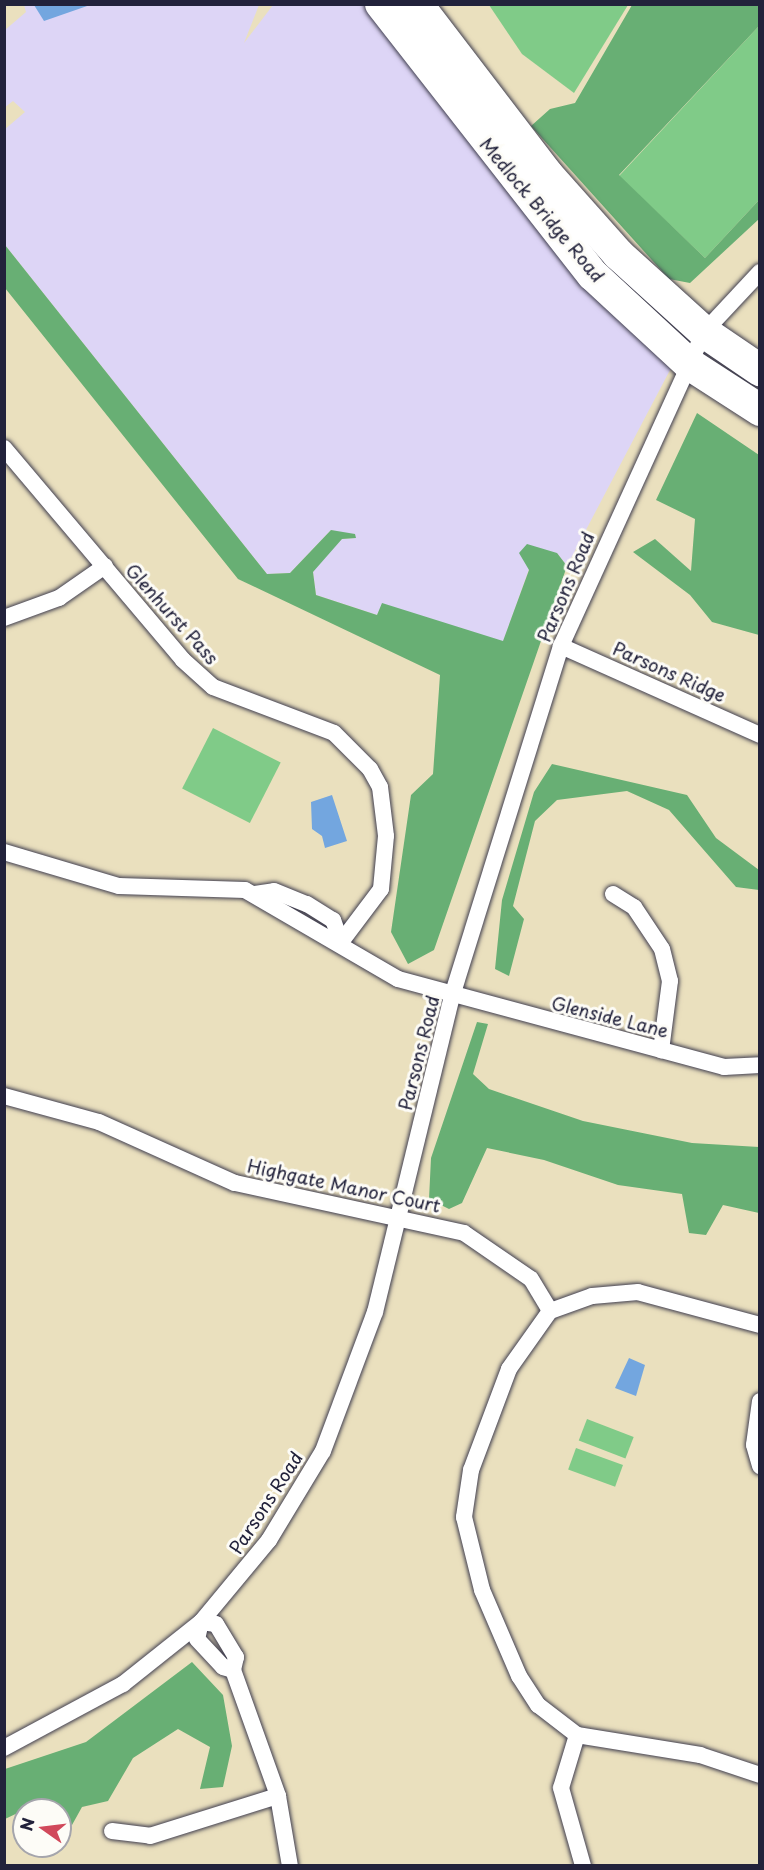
<!DOCTYPE html>
<html>
<head>
<meta charset="utf-8">
<style>
  body { margin:0 }
  #map { position:relative; width:764px; height:1870px; overflow:hidden; background:#eae0be; font-family:"Playpen Sans",sans-serif }
  div>[style] { position:absolute }
  [style*='--x'] { left:calc(var(--x)*1px); top:calc(var(--y)*1px); width:calc(var(--w)*1px); rotate:calc(var(--a)*1deg) }
  .built>* { inset:0; background:#ddd5f6 }
  .green>* { inset:0; background:#80cb88; transform-origin:0 0 }
  .forest>* { inset:0; background:#68af74 }
  .water>* { inset:0; background:#73a6df }
  .roads { filter:drop-shadow(0 0 2px #403e4f) drop-shadow(0 0 2px #403e4f) }
  .street>* { height:16px; margin:-8px; padding:0 8px; transform-origin:8px; border-radius:8px; background:#fff }
  .highway>* { height:32px; margin:-16px; padding:0 16px; transform-origin:16px; border-radius:16px; background:#fff }
  span { translate:-50% -50%; white-space:nowrap; text-align:center; line-height:1.15; -webkit-text-stroke:6px #fdfcf7; paint-order:stroke }
  .street-label { font-size:18px; color:#22223b }
  .frame { position:absolute; inset:0; border:6px solid #22223b; pointer-events:none }
  .north { position:absolute; left:12px; top:1798px; width:60px; height:60px; box-sizing:border-box; background:#fdfcf7; border:2px solid #a5a5ac; border-radius:50%; rotate:284deg; font-size:16px; font-weight:700; line-height:24px; text-align:center; color:#22223b }
  .north::after { content:''; display:block; margin:auto; width:21px; height:27px; background:#d1495b; clip-path:polygon(50% 0,100% 100%,50% 72%,0 100%) }
</style>
</head>
<body>
<div id="map">
  <div class="built">
    <i style="clip-path:polygon(24px 5px,259px 5px,244px 43px,273px 5px,413px 5px,690px 332px,567px 566px,557px 553px,529px 569px,503px 642px,382px 604px,377px 615px,316px 595px,313px 572px,323px 556px,342px 539px,355px 538px,331px 530px,290px 573px,267px 574px,5px 245px,4px 130px,25px 112px,13px 101px,4px 108px,5px 30px,26px 12px)"></i>
  </div>
  <div class="green">
    <i style="clip-path:polygon(489px 5px,489px 4px,628px 5px,574px 93px,522px 54px)"></i>
    <i style="clip-path:polygon(759px 26px,759px 200px,705px 258px,619px 176px)"></i>
    <i style="left:213px;top:728px;width:76px;height:68px;rotate:27deg"></i>
    <i style="left:587px;top:1419px;width:50px;height:23px;rotate:21deg"></i>
    <i style="left:576px;top:1448px;width:50px;height:23px;rotate:20deg"></i>
  </div>
  <div class="forest">
    <i style="clip-path:polygon(632px 5px,759px 5px,759px 26px,619px 175px,705px 258px,759px 200px,759px 219px,690px 283px,669px 279px,531px 126px,550px 109px,575px 103px)"></i>
    <i style="clip-path:polygon(5px 245px,267px 574px,290px 573px,331px 530px,355px 534px,356px 538px,342px 539px,313px 572px,316px 595px,377px 615px,382px 603px,503px 641px,529px 570px,519px 553px,527px 544px,557px 553px,567px 566px,434px 950px,408px 964px,391px 932px,411px 795px,433px 774px,440px 675px,238px 579px,5px 288px)"></i>
    <i style="clip-path:polygon(697px 413px,759px 455px,759px 635px,712px 622px,690px 595px,633px 552px,655px 539px,691px 571px,695px 519px,656px 500px)"></i>
    <i style="clip-path:polygon(552px 764px,687px 795px,716px 838px,759px 870px,759px 890px,736px 887px,669px 810px,627px 791px,557px 800px,535px 821px,513px 906px,524px 919px,509px 976px,495px 969px,502px 900px,534px 792px)"></i>
    <i style="clip-path:polygon(477px 1022px,488px 1024px,473px 1074px,489px 1089px,583px 1121px,692px 1143px,759px 1147px,759px 1213px,723px 1205px,706px 1235px,689px 1233px,682px 1194px,618px 1185px,544px 1160px,487px 1148px,462px 1203px,449px 1209px,429px 1199px,431px 1158px)"></i>
    <i style="clip-path:polygon(192px 1662px,223px 1695px,232px 1746px,223px 1787px,200px 1789px,210px 1747px,178px 1729px,133px 1758px,108px 1801px,82px 1807px,72px 1825px,60px 1824px,60px 1810px,24px 1810px,5px 1819px,5px 1769px,86px 1742px)"></i>
  </div>
  <div class="water">
    <i style="clip-path:polygon(34px 5px,90px 5px,44px 21px)"></i>
    <i style="clip-path:polygon(332px 795px,347px 841px,325px 848px,322px 836px,312px 829px,311px 802px)"></i>
    <i style="clip-path:polygon(629px 1358px,645px 1365px,636px 1396px,615px 1388px)"></i>
  </div>
  <div class="roads">
    <div class="street">
      <i style="--x:4;--y:448;--w:277;--a:49.8"></i>
      <i style="--x:183;--y:660;--w:40;--a:42"></i>
      <i style="--x:213;--y:687;--w:129;--a:20.8"></i>
      <i style="--x:334;--y:733;--w:51;--a:45"></i>
      <i style="--x:370;--y:769;--w:21;--a:61"></i>
      <i style="--x:380;--y:787;--w:49;--a:83"></i>
      <i style="--x:386;--y:836;--w:53;--a:95.4"></i>
      <i style="--x:381;--y:889;--w:66;--a:127"></i>
      <i style="--x:4;--y:618;--w:59;--a:-20"></i>
      <i style="--x:59;--y:598;--w:56;--a:-34.8"></i>
      <i style="--x:561;--y:646;--w:218;--a:24.1"></i>
      <i style="--x:4;--y:852;--w:120;--a:16.5"></i>
      <i style="--x:119;--y:886;--w:126;--a:1.8"></i>
      <i style="--x:245;--y:890;--w:177;--a:30.2"></i>
      <i style="--x:398;--y:979;--w:338;--a:15.1"></i>
      <i style="--x:724;--y:1067;--w:36;--a:-3"></i>
      <i style="--x:255;--y:894;--w:19;--a:-9"></i>
      <i style="--x:274;--y:891;--w:35;--a:22"></i>
      <i style="--x:307;--y:904;--w:31;--a:32"></i>
      <i style="--x:333;--y:920;--w:23;--a:70"></i>
      <i style="--x:613;--y:894;--w:25;--a:32"></i>
      <i style="--x:634;--y:907;--w:50;--a:56.3"></i>
      <i style="--x:662;--y:949;--w:33;--a:76"></i>
      <i style="--x:670;--y:981;--w:70;--a:97.4"></i>
      <i style="--x:4;--y:1096;--w:98;--a:15.3"></i>
      <i style="--x:99;--y:1122;--w:149;--a:24.2"></i>
      <i style="--x:235;--y:1183;--w:234;--a:12.3"></i>
      <i style="--x:464;--y:1233;--w:81;--a:34.5"></i>
      <i style="--x:531;--y:1279;--w:37;--a:59"></i>
      <i style="--x:760;--y:1325;--w:126;--a:-164.9"></i>
      <i style="--x:638;--y:1292;--w:46;--a:175"></i>
      <i style="--x:592;--y:1296;--w:45;--a:160.3"></i>
      <i style="--x:550;--y:1311;--w:71;--a:125.3"></i>
      <i style="--x:509;--y:1369;--w:108;--a:110.6"></i>
      <i style="--x:471;--y:1470;--w:48;--a:98.5"></i>
      <i style="--x:464;--y:1517;--w:75;--a:76.1"></i>
      <i style="--x:482;--y:1590;--w:94;--a:66.7"></i>
      <i style="--x:519;--y:1676;--w:35;--a:57"></i>
      <i style="--x:538;--y:1705;--w:49;--a:37.6"></i>
      <i style="--x:577;--y:1735;--w:125;--a:9.2"></i>
      <i style="--x:700;--y:1755;--w:63;--a:18.4"></i>
      <i style="--x:760;--y:1401;--w:44;--a:97.8"></i>
      <i style="--x:754;--y:1445;--w:22;--a:74"></i>
      <i style="--x:201;--y:1622;--w:15;--a:8"></i>
      <i style="--x:216;--y:1624;--w:39;--a:59"></i>
      <i style="--x:236;--y:1657;--w:13;--a:103"></i>
      <i style="--x:233;--y:1670;--w:134;--a:70.3"></i>
      <i style="--x:278;--y:1796;--w:71;--a:80.3"></i>
      <i style="--x:201;--y:1622;--w:17;--a:103"></i>
      <i style="--x:197;--y:1639;--w:38;--a:47"></i>
      <i style="--x:223;--y:1667;--w:10;--a:17"></i>
      <i style="--x:577;--y:1735;--w:55;--a:106.8"></i>
      <i style="--x:561;--y:1788;--w:81;--a:74.2"></i>
      <i style="--x:4;--y:1748;--w:135;--a:-28.3"></i>
      <i style="--x:123;--y:1684;--w:100;--a:-38.5"></i>
      <i style="--x:201;--y:1622;--w:107;--a:-50.3"></i>
      <i style="--x:269;--y:1540;--w:104;--a:-58.8"></i>
      <i style="--x:323;--y:1451;--w:148;--a:-69.5"></i>
      <i style="--x:375;--y:1312;--w:325;--a:-76.3"></i>
      <i style="--x:452;--y:996;--w:367;--a:-72.7"></i>
      <i style="--x:561;--y:646;--w:345;--a:-65.5"></i>
      <i style="--x:704;--y:332;--w:82;--a:-47"></i>
      <i style="--x:112;--y:1831;--w:38;--a:7"></i>
      <i style="--x:150;--y:1836;--w:134;--a:-17.4"></i>
    </div>
    <div class="highway">
      <i style="--x:381;--y:4;--w:344;--a:52"></i>
      <i style="--x:593;--y:275;--w:131;--a:42.8"></i>
      <i style="--x:689;--y:364;--w:85;--a:32.9"></i>
      <i style="--x:417;--y:4;--w:214;--a:52.6"></i>
      <i style="--x:547;--y:174;--w:107;--a:48.4"></i>
      <i style="--x:618;--y:254;--w:116;--a:42.2"></i>
      <i style="--x:704;--y:332;--w:68;--a:34.2"></i>
    </div>
  </div>
  <div class="street-label">
    <span style="left:542px;top:210px;rotate:50deg">Medlock Bridge Road</span>
    <span style="left:566px;top:587px;rotate:-67deg">Parsons Road</span>
    <span style="left:172px;top:614px;rotate:48deg">Glenhurst Pass</span>
    <span style="left:669px;top:672px;rotate:24deg">Parsons Ridge</span>
    <span style="left:610px;top:1017px;rotate:14deg">Glenside Lane</span>
    <span style="left:419px;top:1053px;rotate:-76deg">Parsons Road</span>
    <span style="left:344px;top:1186px;rotate:12deg">Highgate Manor Court</span>
    <span style="left:266px;top:1503px;rotate:-57deg">Parsons Road</span>
  </div>
  <div class="frame"></div>
  <div class="north">N</div>
</div>
</body>
</html>
